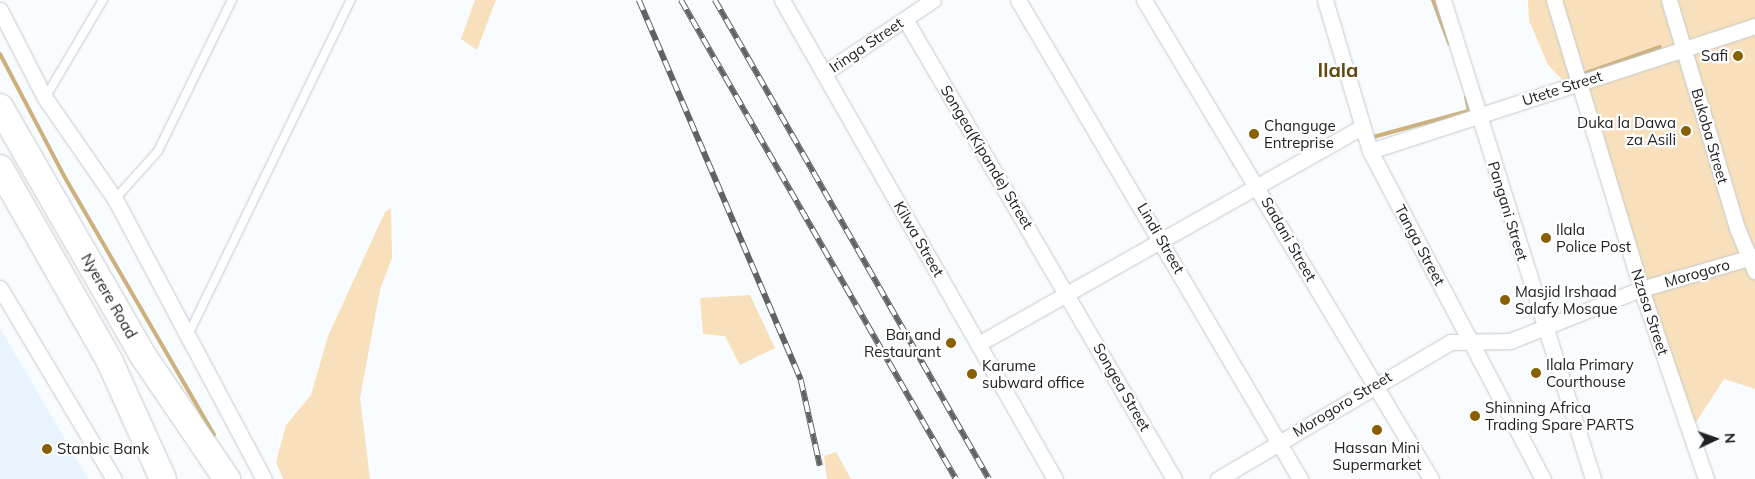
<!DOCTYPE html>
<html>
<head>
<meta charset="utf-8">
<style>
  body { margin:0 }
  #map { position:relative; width:1755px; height:479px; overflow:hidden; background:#f9fcfe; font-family:Mulish,sans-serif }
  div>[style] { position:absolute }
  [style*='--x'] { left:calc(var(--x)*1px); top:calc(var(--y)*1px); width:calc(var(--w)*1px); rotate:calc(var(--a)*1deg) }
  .built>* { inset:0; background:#e9f3fd }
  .green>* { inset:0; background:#f7e0bb }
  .stream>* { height:4px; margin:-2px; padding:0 2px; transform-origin:2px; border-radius:2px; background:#ceb07c }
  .roads { filter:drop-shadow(0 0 1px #c5c9ce) drop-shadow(0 0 1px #c5c9ce) }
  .lane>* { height:8px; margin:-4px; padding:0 4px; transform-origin:4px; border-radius:4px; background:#fff }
  .street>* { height:15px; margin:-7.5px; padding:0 7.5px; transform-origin:7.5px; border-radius:7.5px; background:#fff }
  .highway>* { height:26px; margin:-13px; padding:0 13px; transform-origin:13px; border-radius:13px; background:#fff }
  .rail>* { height:5.5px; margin-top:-2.75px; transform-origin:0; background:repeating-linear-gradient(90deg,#fff 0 11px,#606264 0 22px); box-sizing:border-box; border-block:1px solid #606264 }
  .dots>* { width:14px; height:14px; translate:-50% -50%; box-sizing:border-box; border:2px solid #fff; border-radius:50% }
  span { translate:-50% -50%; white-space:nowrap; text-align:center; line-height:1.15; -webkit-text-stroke:4.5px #fff; paint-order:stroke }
  .street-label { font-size:15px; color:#202123 }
  .poi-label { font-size:15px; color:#202123 }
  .right { translate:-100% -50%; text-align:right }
  .left { translate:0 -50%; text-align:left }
  .district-label { font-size:20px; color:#63470d; font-weight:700 }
  .north { position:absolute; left:1690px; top:414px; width:50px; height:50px; -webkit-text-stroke:4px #fff; paint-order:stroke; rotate:87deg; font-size:14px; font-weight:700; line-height:20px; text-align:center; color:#202123 }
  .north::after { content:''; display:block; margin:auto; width:18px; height:22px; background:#202123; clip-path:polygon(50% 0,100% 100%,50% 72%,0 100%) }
</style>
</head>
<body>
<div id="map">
  <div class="built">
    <i style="clip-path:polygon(0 328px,88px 479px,0 479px)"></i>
  </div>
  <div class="green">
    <i style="clip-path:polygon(475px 0,496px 0,477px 50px,461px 39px)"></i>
    <i style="clip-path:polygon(1528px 0,1755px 0,1755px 389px,1724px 379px,1685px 439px,1574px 92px,1548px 65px,1529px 20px)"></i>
    <i style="clip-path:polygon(391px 208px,392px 258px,380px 290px,360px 398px,370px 479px,283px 479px,276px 462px,286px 425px,311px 395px,328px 336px,385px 212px)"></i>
    <i style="clip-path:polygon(750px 295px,775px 348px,740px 365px,725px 336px,703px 334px,700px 298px)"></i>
    <i style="clip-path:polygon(836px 452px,851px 479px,827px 479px,824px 456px)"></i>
  </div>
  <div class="stream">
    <i style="--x:1433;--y:0;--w:46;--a:69.6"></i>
    <i style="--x:0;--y:54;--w:138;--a:62.3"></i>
    <i style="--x:64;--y:176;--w:299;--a:59.9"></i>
    <i style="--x:1586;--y:73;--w:78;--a:-19.4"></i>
    <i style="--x:1373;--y:137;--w:99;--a:-15.2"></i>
    <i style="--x:1469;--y:111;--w:14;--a:-102"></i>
  </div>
  <div class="roads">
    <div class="lane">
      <i style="--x:45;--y:98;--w:114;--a:-59.4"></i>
      <i style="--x:115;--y:199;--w:64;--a:-48.1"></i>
      <i style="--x:158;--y:151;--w:168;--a:-63.9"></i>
      <i style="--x:189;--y:333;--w:370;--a:-64.1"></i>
    </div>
    <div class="street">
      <i style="--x:782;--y:0;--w:551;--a:60.32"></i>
      <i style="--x:1018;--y:0;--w:556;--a:59.51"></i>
      <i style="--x:1144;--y:0;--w:558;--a:59.07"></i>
      <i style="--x:1325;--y:0;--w:158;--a:73.4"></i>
      <i style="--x:1370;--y:151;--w:371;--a:62.2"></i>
      <i style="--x:1443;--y:0;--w:502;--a:72.61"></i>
      <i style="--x:1554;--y:0;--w:302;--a:73.2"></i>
      <i style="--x:1641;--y:289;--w:201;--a:71.1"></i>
      <i style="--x:1669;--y:0;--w:238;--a:73.4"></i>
      <i style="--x:1737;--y:228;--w:47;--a:67.3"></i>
      <i style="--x:0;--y:10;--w:99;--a:62.9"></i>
      <i style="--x:45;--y:98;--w:123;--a:55.3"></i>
      <i style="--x:115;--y:199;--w:317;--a:62"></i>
      <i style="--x:905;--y:19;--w:533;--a:59.68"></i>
      <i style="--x:824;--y:73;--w:131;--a:-33.8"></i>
      <i style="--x:1370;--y:151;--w:405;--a:-18"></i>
      <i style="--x:0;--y:288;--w:222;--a:59.2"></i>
      <i style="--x:978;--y:344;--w:442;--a:-29.5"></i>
      <i style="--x:1218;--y:479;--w:270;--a:-30.5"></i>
      <i style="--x:1451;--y:342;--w:59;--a:-1"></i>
      <i style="--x:1510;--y:341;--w:141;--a:-21.7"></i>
      <i style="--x:1641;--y:289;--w:119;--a:-16.1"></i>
    </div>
    <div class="highway">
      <i style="--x:0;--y:107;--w:289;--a:60.1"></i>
      <i style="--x:144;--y:357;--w:148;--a:55.8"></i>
      <i style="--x:0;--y:168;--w:223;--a:60.4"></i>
      <i style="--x:110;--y:362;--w:128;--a:65.6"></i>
    </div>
  </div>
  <div class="rail">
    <i style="--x:639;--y:0;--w:413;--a:66.9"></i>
    <i style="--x:801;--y:380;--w:88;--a:77.5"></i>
    <i style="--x:681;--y:0;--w:552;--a:60.14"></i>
    <i style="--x:715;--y:0;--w:552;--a:60.23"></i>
  </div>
  <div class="dots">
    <i style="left:1738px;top:56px;background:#886000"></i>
    <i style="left:1686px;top:131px;background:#886000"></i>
    <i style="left:1254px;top:134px;background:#886000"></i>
    <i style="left:1546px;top:238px;background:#886000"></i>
    <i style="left:1505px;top:300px;background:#886000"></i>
    <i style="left:951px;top:343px;background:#886000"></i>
    <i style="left:1536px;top:373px;background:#886000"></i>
    <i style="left:972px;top:374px;background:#886000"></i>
    <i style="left:1475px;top:416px;background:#886000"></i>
    <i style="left:1377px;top:430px;background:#886000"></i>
    <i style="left:47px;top:449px;background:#886000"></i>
  </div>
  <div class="street-label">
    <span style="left:866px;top:45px;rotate:-34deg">Iringa Street</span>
    <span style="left:1562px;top:88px;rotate:-18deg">Utete Street</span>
    <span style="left:1710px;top:136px;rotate:74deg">Bukoba Street</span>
    <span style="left:987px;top:157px;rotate:59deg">Songea(Kipande) Street</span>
    <span style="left:1508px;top:211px;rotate:73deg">Pangani Street</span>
    <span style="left:1161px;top:238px;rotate:60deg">Lindi Street</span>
    <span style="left:919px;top:239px;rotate:60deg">Kilwa Street</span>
    <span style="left:1289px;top:239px;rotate:60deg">Sadani Street</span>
    <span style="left:1420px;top:245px;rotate:62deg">Tanga Street</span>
    <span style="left:1697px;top:273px;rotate:-16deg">Morogoro</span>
    <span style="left:109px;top:296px;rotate:60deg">Nyerere Road</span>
    <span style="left:1650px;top:312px;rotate:72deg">Nzasa Street</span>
    <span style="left:1122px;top:387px;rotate:60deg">Songea Street</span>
    <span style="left:1342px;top:404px;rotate:-31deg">Morogoro Street</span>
  </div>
  <div class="poi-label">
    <span class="right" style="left:1728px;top:56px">Safi</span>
    <span class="right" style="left:1676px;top:131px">Duka la Dawa<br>za Asili</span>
    <span class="left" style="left:1264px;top:134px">Changuge<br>Entreprise</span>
    <span class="left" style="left:1556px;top:238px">Ilala<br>Police Post</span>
    <span class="left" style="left:1515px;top:300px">Masjid Irshaad<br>Salafy Mosque</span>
    <span class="right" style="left:941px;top:343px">Bar and<br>Restaurant</span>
    <span class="left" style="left:1546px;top:373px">Ilala Primary<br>Courthouse</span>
    <span class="left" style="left:982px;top:374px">Karume<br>subward office</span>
    <span class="left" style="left:1485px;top:416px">Shinning Africa<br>Trading Spare PARTS</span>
    <span style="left:1377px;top:456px">Hassan Mini<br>Supermarket</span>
    <span class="left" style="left:57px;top:449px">Stanbic Bank</span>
  </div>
  <div class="district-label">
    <span style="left:1338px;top:69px">Ilala</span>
  </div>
  <div class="north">N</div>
</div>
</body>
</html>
